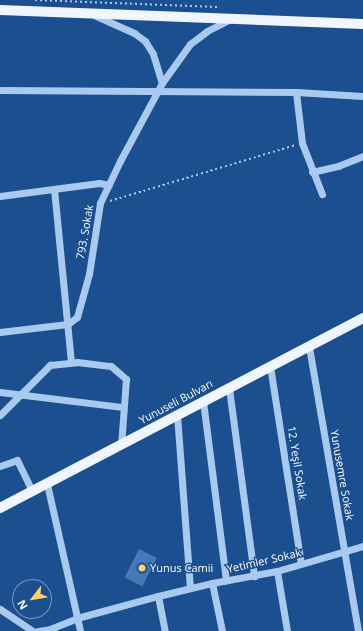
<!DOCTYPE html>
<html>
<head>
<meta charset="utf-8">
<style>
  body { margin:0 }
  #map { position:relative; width:363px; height:631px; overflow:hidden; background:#1b4f8f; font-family:"Open Sans",sans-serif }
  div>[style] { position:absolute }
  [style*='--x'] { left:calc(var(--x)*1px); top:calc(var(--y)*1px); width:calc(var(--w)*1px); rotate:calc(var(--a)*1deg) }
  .building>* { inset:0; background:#4478b7; transform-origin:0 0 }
  .path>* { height:2px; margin-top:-1px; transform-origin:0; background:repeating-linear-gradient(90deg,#a9c9ee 0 2px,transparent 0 5px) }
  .minor>* { height:7px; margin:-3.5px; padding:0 3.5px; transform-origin:3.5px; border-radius:3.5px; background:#a9c9ee }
  .major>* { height:10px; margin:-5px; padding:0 5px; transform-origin:5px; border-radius:5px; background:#f0f6ff }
  .dots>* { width:11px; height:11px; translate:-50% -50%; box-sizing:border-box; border:2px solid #1b4f8f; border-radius:50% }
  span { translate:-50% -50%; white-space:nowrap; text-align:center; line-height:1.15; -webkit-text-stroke:3px #1b4f8f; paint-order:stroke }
  .street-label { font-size:11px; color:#fff }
  .poi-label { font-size:11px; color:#fff }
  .left { translate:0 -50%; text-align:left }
  .north { position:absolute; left:12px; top:579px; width:40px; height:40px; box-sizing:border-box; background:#1b4f8f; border:1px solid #7695bc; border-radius:50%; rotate:239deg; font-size:11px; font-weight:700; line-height:16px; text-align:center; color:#fff }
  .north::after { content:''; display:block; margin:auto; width:14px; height:18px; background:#ffd166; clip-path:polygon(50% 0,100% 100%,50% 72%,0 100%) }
</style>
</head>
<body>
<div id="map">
  <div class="building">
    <i style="left:139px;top:549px;width:20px;height:32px;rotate:27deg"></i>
  </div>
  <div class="path">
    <i style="--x:35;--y:0;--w:183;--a:2.2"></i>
    <i style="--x:110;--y:201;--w:193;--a:-16.8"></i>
  </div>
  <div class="minor">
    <i style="--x:94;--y:15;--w:44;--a:24.2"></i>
    <i style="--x:134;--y:33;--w:14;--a:36"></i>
    <i style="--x:145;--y:41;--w:15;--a:58"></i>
    <i style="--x:153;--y:54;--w:30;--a:73"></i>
    <i style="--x:0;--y:90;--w:296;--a:0.4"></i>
    <i style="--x:296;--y:92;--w:67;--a:3.4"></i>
    <i style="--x:296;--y:92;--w:51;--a:83.3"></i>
    <i style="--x:302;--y:143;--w:55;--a:68.6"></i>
    <i style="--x:312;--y:172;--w:27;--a:-13"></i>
    <i style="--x:338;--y:166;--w:27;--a:-22"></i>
    <i style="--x:54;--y:189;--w:174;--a:84.4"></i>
    <i style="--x:0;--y:196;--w:100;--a:-7.5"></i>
    <i style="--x:99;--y:183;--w:10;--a:11"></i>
    <i style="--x:0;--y:332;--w:68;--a:-6.7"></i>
    <i style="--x:68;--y:324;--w:11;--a:-38"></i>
    <i style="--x:77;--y:317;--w:45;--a:-74.4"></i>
    <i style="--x:89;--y:274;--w:72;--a:-81.2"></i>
    <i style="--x:100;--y:203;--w:47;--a:-64.5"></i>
    <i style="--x:120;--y:161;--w:89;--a:-61.7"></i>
    <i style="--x:162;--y:83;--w:48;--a:-54.3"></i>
    <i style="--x:190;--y:44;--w:21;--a:-37"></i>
    <i style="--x:207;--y:31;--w:25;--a:-27"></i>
    <i style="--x:309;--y:347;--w:288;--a:80.2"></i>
    <i style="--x:270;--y:366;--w:200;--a:81.1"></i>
    <i style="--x:229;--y:388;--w:190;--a:82.4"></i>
    <i style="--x:0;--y:392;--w:124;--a:7"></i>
    <i style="--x:203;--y:401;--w:181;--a:82.7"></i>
    <i style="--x:0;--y:415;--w:71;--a:-45"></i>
    <i style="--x:50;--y:365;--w:27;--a:-6"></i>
    <i style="--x:77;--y:362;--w:34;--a:7"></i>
    <i style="--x:111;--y:366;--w:20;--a:41"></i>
    <i style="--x:126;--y:379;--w:66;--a:94.3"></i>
    <i style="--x:177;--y:415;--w:173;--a:85.7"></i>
    <i style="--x:0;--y:466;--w:18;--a:-19"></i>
    <i style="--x:17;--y:460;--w:34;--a:64"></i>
    <i style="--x:47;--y:484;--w:151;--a:77.3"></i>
    <i style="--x:277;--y:571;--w:61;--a:80.5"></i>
    <i style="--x:212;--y:583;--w:49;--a:78.2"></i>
    <i style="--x:158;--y:596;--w:36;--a:79"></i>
    <i style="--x:0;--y:609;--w:40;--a:34"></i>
    <i style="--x:38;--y:631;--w:12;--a:-9"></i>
    <i style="--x:50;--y:629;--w:29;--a:-22"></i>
    <i style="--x:77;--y:618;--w:84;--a:-15.2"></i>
    <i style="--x:158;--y:596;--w:56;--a:-13.5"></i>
    <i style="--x:212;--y:583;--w:66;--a:-10.5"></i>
    <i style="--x:277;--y:571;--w:90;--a:-16.2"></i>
  </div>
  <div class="major">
    <i style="--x:0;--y:10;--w:363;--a:2.2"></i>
    <i style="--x:0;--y:508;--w:410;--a:-27.6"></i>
  </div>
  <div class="dots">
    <i style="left:142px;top:568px;background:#ffd166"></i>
  </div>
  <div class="street-label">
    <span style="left:85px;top:232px;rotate:-80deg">793. Sokak</span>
    <span style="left:176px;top:402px;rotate:-28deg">Yunuseli Bulvarı</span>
    <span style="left:297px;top:463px;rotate:81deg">12. Yeşil Sokak</span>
    <span style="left:342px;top:475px;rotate:80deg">Yunusemre Sokak</span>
    <span style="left:264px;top:561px;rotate:-13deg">Yetimler Sokak</span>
  </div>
  <div class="poi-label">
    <span class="left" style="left:150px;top:568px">Yunus Camii</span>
  </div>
  <div class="north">N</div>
</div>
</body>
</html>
